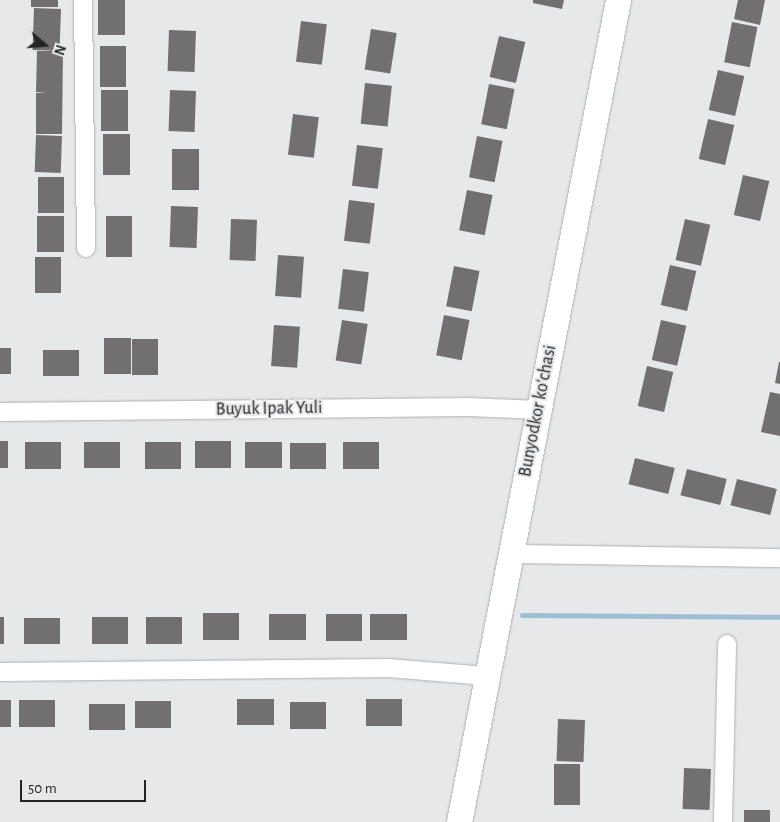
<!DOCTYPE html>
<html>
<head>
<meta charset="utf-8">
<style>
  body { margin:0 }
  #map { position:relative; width:780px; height:822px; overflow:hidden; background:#e7e8ea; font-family:"Alegreya Sans",sans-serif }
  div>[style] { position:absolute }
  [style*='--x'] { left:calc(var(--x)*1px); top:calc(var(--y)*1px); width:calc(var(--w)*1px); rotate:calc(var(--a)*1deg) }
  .stream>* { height:5px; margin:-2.5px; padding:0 2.5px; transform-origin:2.5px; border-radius:2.5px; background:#9fbed3 }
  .building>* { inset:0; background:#726f70; transform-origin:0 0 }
  .roads { filter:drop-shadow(0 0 1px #afb0b2) drop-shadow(0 0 1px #afb0b2) }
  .street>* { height:18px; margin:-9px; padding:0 9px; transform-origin:9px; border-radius:9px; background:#fff }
  .secondary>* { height:25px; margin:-12.5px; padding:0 12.5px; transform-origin:12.5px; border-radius:12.5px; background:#fff }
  span { translate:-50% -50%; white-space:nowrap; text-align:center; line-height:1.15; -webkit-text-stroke:4px #e7e8ea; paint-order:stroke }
  .street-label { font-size:18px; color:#232424 }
  .north { position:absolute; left:20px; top:20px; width:50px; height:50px; -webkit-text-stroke:4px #e7e8ea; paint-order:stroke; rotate:108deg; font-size:14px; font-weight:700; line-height:20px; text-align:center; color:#232424 }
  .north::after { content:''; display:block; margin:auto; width:18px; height:22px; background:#232424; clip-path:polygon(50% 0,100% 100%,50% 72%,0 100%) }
  .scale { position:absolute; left:20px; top:780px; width:126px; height:22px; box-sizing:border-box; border:2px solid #232424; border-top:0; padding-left:6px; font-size:15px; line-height:18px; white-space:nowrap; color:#232424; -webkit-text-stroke:4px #e7e8ea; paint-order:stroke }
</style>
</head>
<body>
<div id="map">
  <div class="stream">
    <i style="--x:522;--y:615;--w:258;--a:0.4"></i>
  </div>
  <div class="building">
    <i style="left:31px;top:0;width:27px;height:7px"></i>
    <i style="left:98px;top:0;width:27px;height:35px"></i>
    <i style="clip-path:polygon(533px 0,564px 0,562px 9px,533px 3px)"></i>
    <i style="clip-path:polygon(738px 0,765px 0,760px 25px,734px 19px)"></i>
    <i style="left:34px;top:8px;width:27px;height:42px;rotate:2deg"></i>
    <i style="left:301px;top:21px;width:26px;height:41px;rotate:7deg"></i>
    <i style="left:732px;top:22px;width:26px;height:41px;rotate:11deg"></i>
    <i style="left:371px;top:29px;width:26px;height:41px;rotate:9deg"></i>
    <i style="left:169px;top:30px;width:27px;height:41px;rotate:2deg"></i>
    <i style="left:499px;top:36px;width:27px;height:42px;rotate:13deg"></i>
    <i style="left:100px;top:46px;width:26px;height:41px"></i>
    <i style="clip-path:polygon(37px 51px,63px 51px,62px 134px,36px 134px,36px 93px,46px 92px,36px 92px)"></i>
    <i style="left:718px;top:70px;width:27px;height:41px;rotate:13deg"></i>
    <i style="left:365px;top:83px;width:27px;height:41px;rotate:6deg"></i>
    <i style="left:489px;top:84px;width:26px;height:41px;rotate:11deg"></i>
    <i style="left:101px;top:90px;width:27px;height:41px"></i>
    <i style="left:170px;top:90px;width:26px;height:41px;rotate:2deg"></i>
    <i style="left:293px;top:114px;width:26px;height:41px;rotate:7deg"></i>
    <i style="left:708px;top:119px;width:27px;height:41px;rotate:13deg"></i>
    <i style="left:103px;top:134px;width:27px;height:41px"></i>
    <i style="left:36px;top:135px;width:26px;height:37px;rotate:2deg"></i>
    <i style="left:477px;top:136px;width:26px;height:42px;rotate:11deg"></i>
    <i style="left:357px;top:145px;width:26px;height:41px;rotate:7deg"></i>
    <i style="left:172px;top:149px;width:27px;height:41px"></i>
    <i style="left:743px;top:175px;width:27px;height:41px;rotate:13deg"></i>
    <i style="left:38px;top:177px;width:26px;height:36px"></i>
    <i style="left:467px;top:190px;width:26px;height:41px;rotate:11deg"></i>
    <i style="left:349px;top:200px;width:26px;height:41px;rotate:7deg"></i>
    <i style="left:171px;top:206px;width:27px;height:41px;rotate:2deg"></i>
    <i style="left:37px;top:216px;width:27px;height:36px"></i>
    <i style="left:106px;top:216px;width:26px;height:41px"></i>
    <i style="left:231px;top:219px;width:26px;height:41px;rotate:2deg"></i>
    <i style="left:685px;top:219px;width:26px;height:42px;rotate:13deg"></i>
    <i style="left:278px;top:255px;width:26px;height:41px;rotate:4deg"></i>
    <i style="left:35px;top:257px;width:26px;height:36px"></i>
    <i style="left:670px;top:265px;width:27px;height:41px;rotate:13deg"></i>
    <i style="left:454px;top:266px;width:26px;height:41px;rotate:11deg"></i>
    <i style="left:343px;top:269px;width:26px;height:40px;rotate:7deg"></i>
    <i style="left:444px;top:315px;width:26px;height:41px;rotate:11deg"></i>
    <i style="left:342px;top:320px;width:26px;height:41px;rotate:9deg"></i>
    <i style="left:661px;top:320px;width:26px;height:41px;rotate:13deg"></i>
    <i style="left:274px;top:325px;width:26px;height:41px;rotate:4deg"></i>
    <i style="left:104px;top:338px;width:27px;height:36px"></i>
    <i style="left:132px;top:339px;width:26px;height:36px"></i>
    <i style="left:0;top:348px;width:11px;height:26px"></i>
    <i style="left:43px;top:350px;width:36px;height:26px"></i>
    <i style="clip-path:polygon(779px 362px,780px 362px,780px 384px,775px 383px)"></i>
    <i style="left:647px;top:366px;width:27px;height:41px;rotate:13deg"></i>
    <i style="clip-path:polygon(770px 392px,780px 394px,780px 436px,761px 432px)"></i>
    <i style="left:0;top:441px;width:8px;height:27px"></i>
    <i style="left:195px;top:441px;width:36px;height:27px"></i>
    <i style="left:61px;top:442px;width:27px;height:36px;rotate:90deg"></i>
    <i style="left:84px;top:442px;width:36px;height:26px"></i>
    <i style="left:145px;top:442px;width:36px;height:27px"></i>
    <i style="left:245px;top:442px;width:37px;height:26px"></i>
    <i style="left:343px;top:442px;width:36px;height:27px"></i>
    <i style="left:290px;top:443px;width:36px;height:26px"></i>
    <i style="left:635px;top:458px;width:41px;height:27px;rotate:14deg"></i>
    <i style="left:687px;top:469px;width:41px;height:27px;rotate:14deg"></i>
    <i style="left:737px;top:479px;width:41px;height:27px;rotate:14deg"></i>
    <i style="left:203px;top:613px;width:36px;height:27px"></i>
    <i style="left:269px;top:614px;width:37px;height:26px"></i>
    <i style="left:326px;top:614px;width:36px;height:27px"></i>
    <i style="left:370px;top:614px;width:37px;height:26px"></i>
    <i style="left:0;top:617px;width:4px;height:27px"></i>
    <i style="left:92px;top:617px;width:36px;height:27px"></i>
    <i style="left:146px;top:617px;width:36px;height:27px"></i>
    <i style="left:24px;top:618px;width:36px;height:26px"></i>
    <i style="left:237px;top:699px;width:37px;height:26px"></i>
    <i style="left:402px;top:699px;width:27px;height:36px;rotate:90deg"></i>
    <i style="left:0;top:700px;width:11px;height:27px"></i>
    <i style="left:19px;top:700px;width:36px;height:27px"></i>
    <i style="left:171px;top:701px;width:27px;height:36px;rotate:90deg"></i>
    <i style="left:290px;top:702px;width:36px;height:27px"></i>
    <i style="left:89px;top:704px;width:36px;height:26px"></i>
    <i style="left:558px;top:719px;width:27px;height:42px;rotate:2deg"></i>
    <i style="left:554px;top:764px;width:26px;height:41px"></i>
    <i style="left:684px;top:768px;width:27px;height:41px;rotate:2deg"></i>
    <i style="left:744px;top:810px;width:26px;height:12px"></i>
  </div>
  <div class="roads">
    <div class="street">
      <i style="--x:83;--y:0;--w:248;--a:89.3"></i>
      <i style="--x:0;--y:412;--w:470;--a:-0.6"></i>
      <i style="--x:470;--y:407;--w:69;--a:2.5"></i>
      <i style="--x:511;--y:554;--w:269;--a:0.9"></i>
      <i style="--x:0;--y:672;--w:388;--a:-0.6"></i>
      <i style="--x:388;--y:668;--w:99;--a:4.6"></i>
      <i style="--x:723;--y:822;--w:178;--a:-88.7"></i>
    </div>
    <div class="secondary">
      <i style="--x:459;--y:822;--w:837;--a:-79.05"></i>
    </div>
  </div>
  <div class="street-label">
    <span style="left:269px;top:409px;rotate:-1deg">Buyuk Ipak Yuli</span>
    <span style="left:538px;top:411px;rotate:-79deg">Bunyodkor koʻchasi</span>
  </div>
  <div class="north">N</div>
  <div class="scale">50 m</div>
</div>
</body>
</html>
